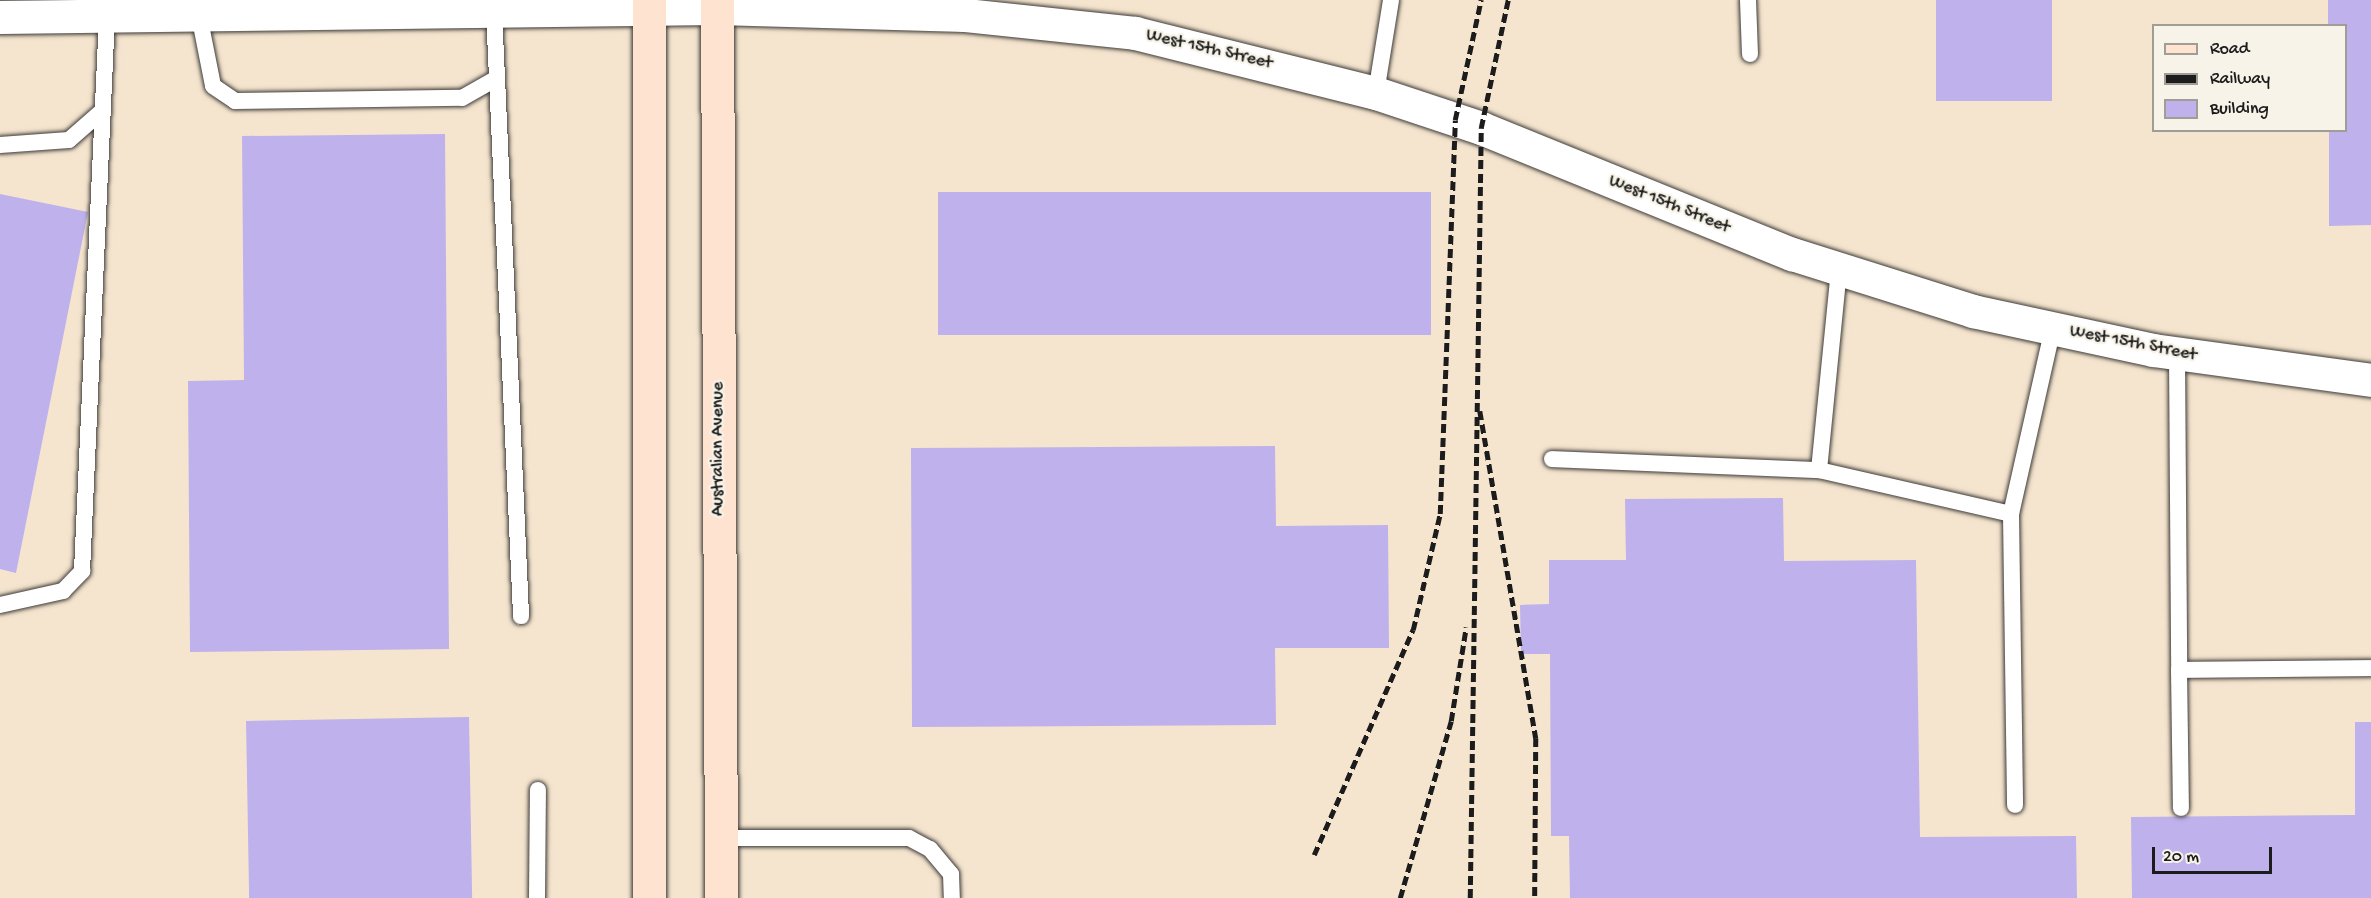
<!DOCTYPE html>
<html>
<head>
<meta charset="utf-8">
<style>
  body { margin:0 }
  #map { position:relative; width:2371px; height:898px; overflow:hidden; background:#f5e5cf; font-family:"Gochi Hand",sans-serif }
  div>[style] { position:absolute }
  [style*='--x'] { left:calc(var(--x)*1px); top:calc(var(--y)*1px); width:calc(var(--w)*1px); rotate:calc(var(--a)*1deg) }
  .building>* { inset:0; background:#bfb1eb; transform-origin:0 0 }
  .roads { filter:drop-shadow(0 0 2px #3d3a37) drop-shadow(0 0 2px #3d3a37) }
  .service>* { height:16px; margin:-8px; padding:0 8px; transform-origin:8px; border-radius:8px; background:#fff }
  .minor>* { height:33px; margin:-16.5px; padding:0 16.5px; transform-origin:16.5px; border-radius:16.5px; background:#fff }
  .secondary>* { height:33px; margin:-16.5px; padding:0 16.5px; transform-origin:16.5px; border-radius:16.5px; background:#fee3d1 }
  .rail>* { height:4.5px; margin-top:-2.25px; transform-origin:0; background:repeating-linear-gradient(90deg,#1c1c1c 0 9px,transparent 0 13.5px) }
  span { translate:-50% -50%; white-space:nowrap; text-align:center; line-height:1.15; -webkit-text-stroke:4.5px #f7f3e8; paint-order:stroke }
  .street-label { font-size:18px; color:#1c1c1c }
  .legend { position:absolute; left:2152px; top:24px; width:195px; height:108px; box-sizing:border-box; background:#f7f3e8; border:2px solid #9f9d96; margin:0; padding:8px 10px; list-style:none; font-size:18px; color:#1c1c1c }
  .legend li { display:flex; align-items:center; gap:12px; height:30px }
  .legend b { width:30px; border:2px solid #9f9d96 }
  .scale { position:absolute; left:2152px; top:847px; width:120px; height:27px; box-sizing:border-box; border:3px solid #1c1c1c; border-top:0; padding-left:8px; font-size:18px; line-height:21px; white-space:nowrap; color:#1c1c1c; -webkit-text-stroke:4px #f7f3e8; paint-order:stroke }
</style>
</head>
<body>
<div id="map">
  <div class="building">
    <i style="left:1936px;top:0;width:116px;height:101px"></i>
    <i style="clip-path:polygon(2328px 0,2371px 0,2371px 225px,2329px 226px,2329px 130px,2346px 130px,2346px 26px,2328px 26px)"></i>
    <i style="clip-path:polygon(445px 134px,449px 649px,190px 652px,188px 381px,244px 380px,242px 136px)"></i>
    <i style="left:1431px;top:192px;width:143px;height:493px;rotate:90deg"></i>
    <i style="clip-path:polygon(0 194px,88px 212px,16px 573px,0 569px)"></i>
    <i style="clip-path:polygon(1275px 446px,1276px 526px,1388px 525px,1389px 648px,1275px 648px,1276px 725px,912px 727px,911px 448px)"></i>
    <i style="clip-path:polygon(1783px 498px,1784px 561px,1916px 560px,1920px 837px,2076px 836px,2077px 898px,1570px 898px,1569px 836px,1551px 836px,1550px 654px,1521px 654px,1520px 605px,1549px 604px,1549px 560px,1626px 560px,1625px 499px)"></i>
    <i style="left:469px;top:717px;width:181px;height:223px;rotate:89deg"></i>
    <i style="clip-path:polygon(2355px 722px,2371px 722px,2371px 898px,2132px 898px,2131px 817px,2355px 815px)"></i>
  </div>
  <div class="roads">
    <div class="service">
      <i style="--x:1748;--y:0;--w:54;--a:87.9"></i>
      <i style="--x:494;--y:11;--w:606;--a:87.44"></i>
      <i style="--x:199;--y:15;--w:72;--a:78.8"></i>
      <i style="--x:213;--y:86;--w:27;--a:34"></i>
      <i style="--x:235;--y:101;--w:227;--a:-0.8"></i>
      <i style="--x:462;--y:98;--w:40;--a:-29.7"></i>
      <i style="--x:1376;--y:93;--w:94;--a:-80.8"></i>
      <i style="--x:0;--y:145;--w:69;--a:-4.1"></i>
      <i style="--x:69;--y:140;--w:44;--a:-41.3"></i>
      <i style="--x:2177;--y:354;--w:316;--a:89.6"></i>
      <i style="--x:2179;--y:670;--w:192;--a:-0.6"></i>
      <i style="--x:1552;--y:459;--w:267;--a:2.4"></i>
      <i style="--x:1819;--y:470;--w:202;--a:-84.3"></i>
      <i style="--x:1819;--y:470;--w:197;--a:12.9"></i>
      <i style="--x:2011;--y:514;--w:191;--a:-77.3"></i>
      <i style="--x:2011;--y:514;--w:291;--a:89.2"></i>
      <i style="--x:0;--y:605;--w:65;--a:-12.5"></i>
      <i style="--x:63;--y:591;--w:28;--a:-46"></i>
      <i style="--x:82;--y:571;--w:556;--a:-87.42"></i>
      <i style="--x:2179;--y:670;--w:138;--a:89.2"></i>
      <i style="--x:721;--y:838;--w:188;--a:0"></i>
      <i style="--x:909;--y:838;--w:24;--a:28"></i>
      <i style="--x:930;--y:849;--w:33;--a:50"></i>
      <i style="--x:951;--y:874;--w:24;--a:88"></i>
      <i style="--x:537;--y:898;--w:108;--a:-89.5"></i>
    </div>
    <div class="minor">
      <i style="--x:0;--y:17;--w:717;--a:-0.72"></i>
      <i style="--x:717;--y:8;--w:248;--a:1.6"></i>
      <i style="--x:965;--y:15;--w:171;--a:6"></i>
      <i style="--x:1135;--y:33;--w:248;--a:14"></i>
      <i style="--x:1376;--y:93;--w:111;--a:18.4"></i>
      <i style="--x:1481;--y:128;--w:336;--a:22.1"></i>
      <i style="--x:1792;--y:254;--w:190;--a:17.5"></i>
      <i style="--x:1973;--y:311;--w:184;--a:12.2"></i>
      <i style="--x:2153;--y:350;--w:220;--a:7.8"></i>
    </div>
    <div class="secondary">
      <i style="--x:649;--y:0;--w:898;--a:90"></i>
      <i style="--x:717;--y:0;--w:898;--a:89.74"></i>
    </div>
  </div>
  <div class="rail">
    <i style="--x:1480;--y:411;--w:332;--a:80.3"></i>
    <i style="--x:1536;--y:738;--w:160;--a:90.4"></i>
    <i style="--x:1314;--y:855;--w:246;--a:-66.3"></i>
    <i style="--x:1413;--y:630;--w:119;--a:-76.9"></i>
    <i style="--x:1440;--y:514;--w:394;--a:-87.8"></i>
    <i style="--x:1455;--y:120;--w:123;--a:-77.8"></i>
    <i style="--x:1400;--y:898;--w:184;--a:-73.9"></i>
    <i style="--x:1451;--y:721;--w:95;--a:-80.9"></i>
    <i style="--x:1470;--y:898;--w:770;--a:-89.18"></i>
    <i style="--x:1481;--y:128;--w:131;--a:-78.1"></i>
  </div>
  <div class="street-label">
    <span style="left:1209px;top:50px;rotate:13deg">West 15th Street</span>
    <span style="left:1669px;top:205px;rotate:22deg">West 15th Street</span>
    <span style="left:2133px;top:344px;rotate:11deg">West 15th Street</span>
    <span style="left:719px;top:449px;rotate:-90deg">Australian Avenue</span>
  </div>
  <ul class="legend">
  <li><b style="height:8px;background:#fee3d1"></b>Road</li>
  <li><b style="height:8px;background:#1c1c1c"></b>Railway</li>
  <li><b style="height:16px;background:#bfb1eb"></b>Building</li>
  </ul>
  <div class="scale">20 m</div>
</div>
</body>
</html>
